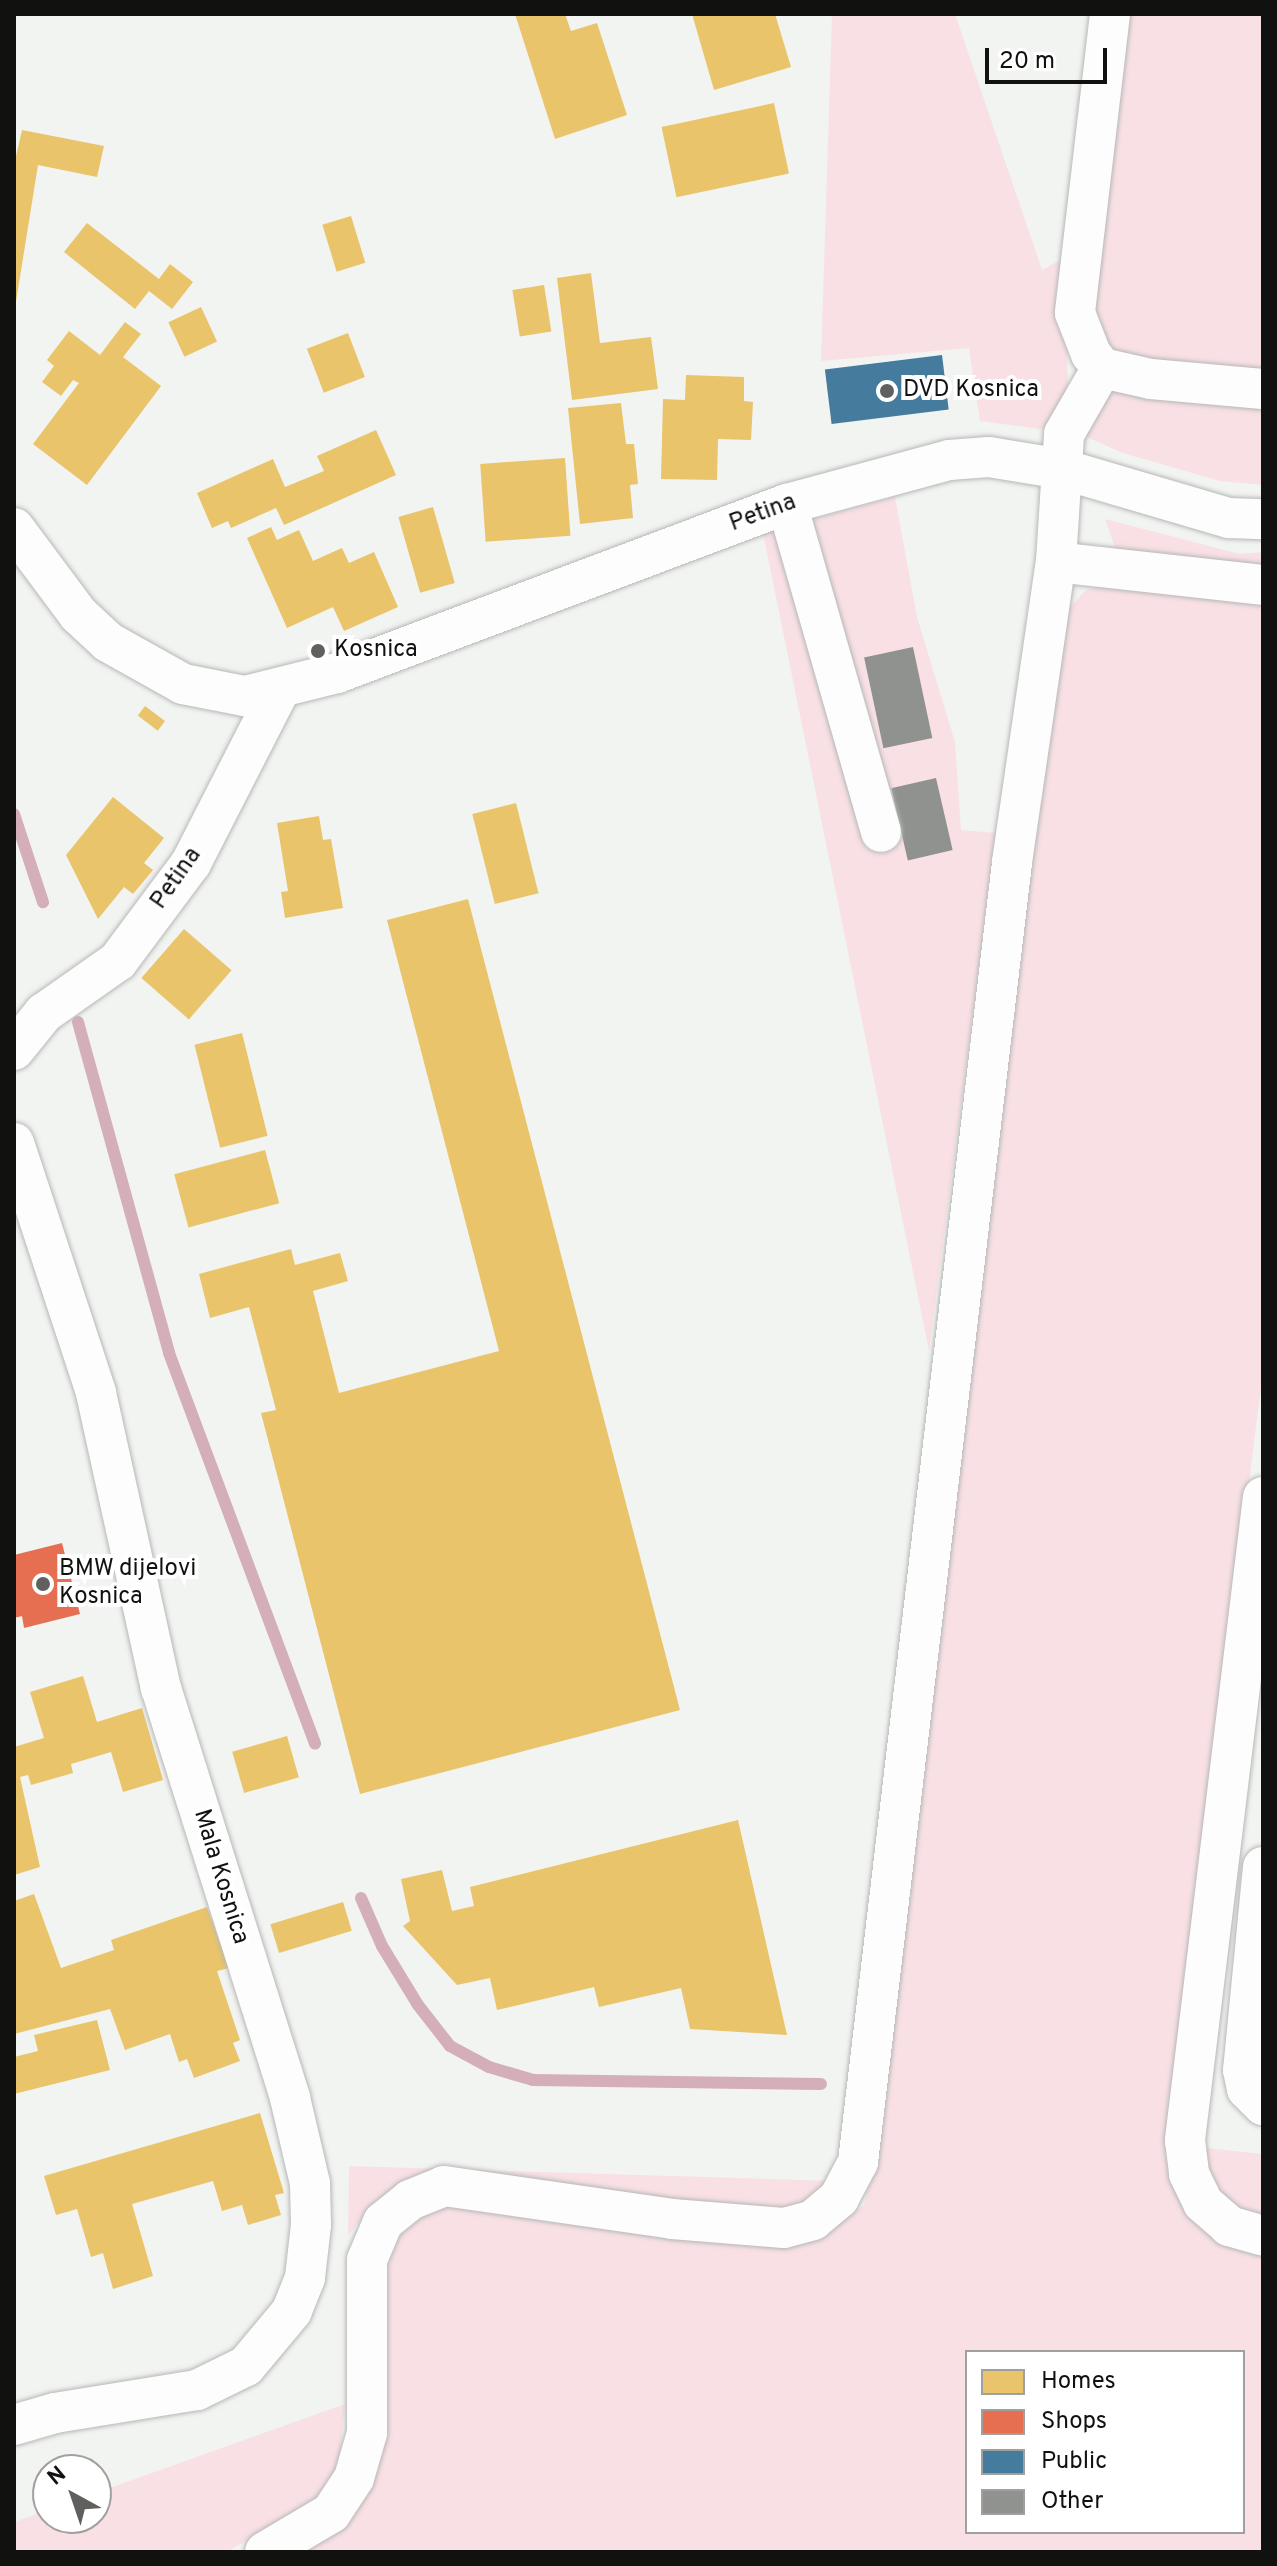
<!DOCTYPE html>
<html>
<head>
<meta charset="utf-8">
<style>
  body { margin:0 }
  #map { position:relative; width:1277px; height:2566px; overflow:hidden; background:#f2f4f1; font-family:Overpass,sans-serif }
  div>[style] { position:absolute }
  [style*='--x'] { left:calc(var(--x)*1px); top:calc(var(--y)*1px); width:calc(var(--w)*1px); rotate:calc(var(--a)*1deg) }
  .green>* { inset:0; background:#f9e0e5 }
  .homes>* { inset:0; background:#e9c46a; transform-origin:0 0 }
  .shops>* { inset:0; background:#e76f51 }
  .public>* { inset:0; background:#457b9d; transform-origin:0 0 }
  .stream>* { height:12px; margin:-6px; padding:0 6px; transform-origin:6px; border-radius:6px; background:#d4aeb8 }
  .building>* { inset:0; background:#90928f; transform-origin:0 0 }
  .roads { filter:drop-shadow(0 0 2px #b6b8b6) drop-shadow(0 0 2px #b6b8b6) }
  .minor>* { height:40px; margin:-20px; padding:0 20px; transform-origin:20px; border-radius:20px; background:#fdfdfd }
  .dots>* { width:22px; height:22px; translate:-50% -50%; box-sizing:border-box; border:4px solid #fff; border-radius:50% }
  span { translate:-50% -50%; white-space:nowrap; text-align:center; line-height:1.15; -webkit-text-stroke:8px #fff; paint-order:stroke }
  .poi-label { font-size:24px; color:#111210 }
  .left { translate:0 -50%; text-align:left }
  .street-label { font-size:24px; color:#111210 }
  .frame { position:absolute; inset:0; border:16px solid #111210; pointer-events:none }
  .legend { position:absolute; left:965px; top:2350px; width:280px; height:184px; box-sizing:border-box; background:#fff; border:2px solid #a0a09f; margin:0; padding:10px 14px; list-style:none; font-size:24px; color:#111210 }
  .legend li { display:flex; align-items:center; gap:16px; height:40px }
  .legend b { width:40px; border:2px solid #a0a09f }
  .north { position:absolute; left:32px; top:2454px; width:80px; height:80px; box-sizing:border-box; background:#fff; border:2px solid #a0a09f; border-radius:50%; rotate:320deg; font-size:22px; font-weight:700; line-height:32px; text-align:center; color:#111210 }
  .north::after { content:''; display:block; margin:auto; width:28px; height:36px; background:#60615f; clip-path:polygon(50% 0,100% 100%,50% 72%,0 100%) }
  .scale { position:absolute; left:985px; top:48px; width:122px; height:36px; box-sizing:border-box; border:4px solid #111210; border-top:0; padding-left:10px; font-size:24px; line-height:28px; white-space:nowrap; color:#111210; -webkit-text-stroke:6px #fff; paint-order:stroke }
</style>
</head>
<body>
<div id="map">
  <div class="green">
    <i style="clip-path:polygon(832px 14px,955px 14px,1042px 270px,1064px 258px,1068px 389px,1048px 430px,980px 421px,969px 348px,821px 361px)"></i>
    <i style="clip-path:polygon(1123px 14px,1263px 14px,1263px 377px,1123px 356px,1099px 337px,1088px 291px)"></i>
    <i style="clip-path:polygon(1115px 388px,1263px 402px,1263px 485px,1220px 481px,1123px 453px,1073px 431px)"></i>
    <i style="clip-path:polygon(895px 497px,917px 617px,955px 742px,961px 830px,996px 833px,929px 1351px,763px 533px)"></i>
    <i style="clip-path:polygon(1105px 519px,1240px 554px,1263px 552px,1263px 567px,1116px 550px)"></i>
    <i style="clip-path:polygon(evenodd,1125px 581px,1263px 596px,1263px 1371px,1169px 2123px,1263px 2251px,1263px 2552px,292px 2552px,336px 2523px,378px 2273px,389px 2243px,428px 2207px,462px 2202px,823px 2235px,864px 2205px,881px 2127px,1060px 618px,1086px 590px,1125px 581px,967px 2352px,1243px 2352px,1243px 2532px,967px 2532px,967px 2352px)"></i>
    <i style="clip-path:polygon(1206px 2148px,1263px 2154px,1263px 2223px,1237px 2216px,1201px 2171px)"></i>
    <i style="clip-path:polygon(349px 2166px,835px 2181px,805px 2210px,402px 2184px,373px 2204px,348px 2236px)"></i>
    <i style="clip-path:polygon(345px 2404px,338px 2471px,319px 2501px,226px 2552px,14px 2552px,14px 2522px,48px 2510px,48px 2518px,96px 2518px,96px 2493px)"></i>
  </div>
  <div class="homes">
    <i style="clip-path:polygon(515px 14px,565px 14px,571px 31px,597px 23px,627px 115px,555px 139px)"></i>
    <i style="clip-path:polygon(692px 14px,775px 14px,791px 67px,714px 90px)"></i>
    <i style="left:774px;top:103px;width:72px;height:115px;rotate:78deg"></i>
    <i style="clip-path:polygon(22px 130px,104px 146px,97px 177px,38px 165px,15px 308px,14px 165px)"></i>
    <i style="left:351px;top:216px;width:49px;height:30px;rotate:73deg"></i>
    <i style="clip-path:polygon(87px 223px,159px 279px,170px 264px,193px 282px,172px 309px,149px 291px,135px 309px,64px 252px)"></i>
    <i style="clip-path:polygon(591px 273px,600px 343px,651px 337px,658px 389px,572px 400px,557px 278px)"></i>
    <i style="left:544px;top:285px;width:47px;height:32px;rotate:81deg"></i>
    <i style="left:201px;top:307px;width:38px;height:36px;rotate:65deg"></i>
    <i style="clip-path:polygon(125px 322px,141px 334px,123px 357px,161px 386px,87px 485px,33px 444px,79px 383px,73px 380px,61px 396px,42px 382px,54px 366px,47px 360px,69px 331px,100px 355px)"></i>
    <i style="left:348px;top:333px;width:47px;height:44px;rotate:69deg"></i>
    <i style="clip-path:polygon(686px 375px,744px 377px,744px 401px,753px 402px,751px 440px,718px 439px,717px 480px,661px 479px,663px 399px,685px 400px)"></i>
    <i style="clip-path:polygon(621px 403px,626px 444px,634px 444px,638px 484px,630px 485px,633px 518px,580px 524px,568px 408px)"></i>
    <i style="clip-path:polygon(376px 430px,396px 475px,284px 525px,276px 508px,231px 528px,228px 521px,212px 528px,197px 493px,273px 459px,285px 487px,324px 471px,317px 456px)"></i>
    <i style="left:565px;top:458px;width:78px;height:85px;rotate:86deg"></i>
    <i style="left:433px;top:507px;width:79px;height:36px;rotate:74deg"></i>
    <i style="clip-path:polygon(271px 527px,277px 540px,299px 530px,313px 561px,342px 548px,349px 563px,374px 552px,398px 607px,344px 631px,333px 607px,287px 628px,247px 538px)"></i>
    <i style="left:145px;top:706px;width:25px;height:12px;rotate:37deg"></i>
    <i style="clip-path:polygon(113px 797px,164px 838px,144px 863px,153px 870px,133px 894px,124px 887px,98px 919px,66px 855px)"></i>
    <i style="left:516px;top:803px;width:93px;height:45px;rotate:76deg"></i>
    <i style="clip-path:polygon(319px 816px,323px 840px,331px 839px,343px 908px,285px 918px,281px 892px,288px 891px,277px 823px)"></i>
    <i style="clip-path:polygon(468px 899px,680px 1710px,360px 1794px,261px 1413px,276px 1410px,249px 1307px,210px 1318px,199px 1274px,291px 1249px,295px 1265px,340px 1253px,348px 1281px,313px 1291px,339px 1393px,499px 1351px,387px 920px)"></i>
    <i style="left:184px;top:929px;width:63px;height:65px;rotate:41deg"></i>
    <i style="left:242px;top:1033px;width:106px;height:49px;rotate:76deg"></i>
    <i style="left:265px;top:1150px;width:55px;height:94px;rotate:75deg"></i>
    <i style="clip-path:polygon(83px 1676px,97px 1722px,142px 1708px,163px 1780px,123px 1792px,111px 1752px,71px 1764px,73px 1773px,31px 1785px,28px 1775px,20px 1777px,40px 1867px,14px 1875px,14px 1747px,44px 1738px,30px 1692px)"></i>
    <i style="left:287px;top:1736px;width:43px;height:57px;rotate:74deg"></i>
    <i style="clip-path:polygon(738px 1820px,787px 2035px,690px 2029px,681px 1988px,599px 2007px,594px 1987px,497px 2010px,490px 1978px,457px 1985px,403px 1926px,410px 1921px,401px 1879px,442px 1870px,452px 1911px,474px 1906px,470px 1887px)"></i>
    <i style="clip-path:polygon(34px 1894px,61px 1968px,114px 1950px,111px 1940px,207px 1907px,229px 1968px,217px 1971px,240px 2040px,233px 2043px,240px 2061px,194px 2078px,187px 2059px,179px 2062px,170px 2034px,125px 2050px,110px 2009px,14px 2034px,14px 1901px)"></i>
    <i style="left:343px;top:1902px;width:30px;height:76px;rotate:73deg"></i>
    <i style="clip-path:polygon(97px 2020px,110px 2070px,14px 2094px,14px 2057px,38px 2051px,34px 2035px)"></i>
    <i style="clip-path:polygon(260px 2113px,284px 2193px,275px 2195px,281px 2215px,248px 2225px,242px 2205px,222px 2211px,213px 2181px,132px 2204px,153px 2276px,113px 2289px,103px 2253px,91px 2257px,77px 2209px,56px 2215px,44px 2176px)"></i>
  </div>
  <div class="shops">
    <i style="clip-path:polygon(62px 1543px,80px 1614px,24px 1628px,22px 1616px,14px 1618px,14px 1555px)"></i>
  </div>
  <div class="public">
    <i style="left:942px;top:355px;width:55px;height:118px;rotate:83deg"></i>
  </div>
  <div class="stream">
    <i style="--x:14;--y:814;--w:93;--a:71.8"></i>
    <i style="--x:78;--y:1022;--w:343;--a:74.6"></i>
    <i style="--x:169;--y:1353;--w:417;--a:69.5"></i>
    <i style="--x:361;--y:1898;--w:52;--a:66.4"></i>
    <i style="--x:382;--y:1946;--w:69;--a:58.6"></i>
    <i style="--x:418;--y:2005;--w:52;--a:52"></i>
    <i style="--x:450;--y:2046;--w:44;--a:28.3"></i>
    <i style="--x:489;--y:2067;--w:46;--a:16.5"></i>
    <i style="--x:533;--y:2080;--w:288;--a:0.8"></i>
  </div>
  <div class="building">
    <i style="left:913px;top:647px;width:93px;height:50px;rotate:78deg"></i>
    <i style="left:936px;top:778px;width:74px;height:46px;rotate:77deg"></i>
  </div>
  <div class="roads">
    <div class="minor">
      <i style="--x:1110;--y:14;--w:301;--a:96.7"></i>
      <i style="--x:1075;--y:313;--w:44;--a:68.7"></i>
      <i style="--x:1091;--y:354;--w:18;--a:52"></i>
      <i style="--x:1102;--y:368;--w:50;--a:12.7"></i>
      <i style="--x:1151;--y:379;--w:112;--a:5.1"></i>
      <i style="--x:787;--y:504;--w:341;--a:74"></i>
      <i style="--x:14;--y:528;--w:107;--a:53.3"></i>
      <i style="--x:78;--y:614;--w:41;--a:43"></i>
      <i style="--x:108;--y:642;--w:86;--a:29.2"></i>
      <i style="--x:183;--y:684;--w:63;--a:11"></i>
      <i style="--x:245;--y:696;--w:95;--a:-14"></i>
      <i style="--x:337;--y:673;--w:481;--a:-20.6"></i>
      <i style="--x:787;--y:504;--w:168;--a:-15.2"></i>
      <i style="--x:949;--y:460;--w:40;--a:-4.3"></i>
      <i style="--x:989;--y:457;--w:74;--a:9.3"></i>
      <i style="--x:1062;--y:469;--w:174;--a:16.4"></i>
      <i style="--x:1229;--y:518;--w:34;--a:2"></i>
      <i style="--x:1056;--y:562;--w:128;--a:-86.4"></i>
      <i style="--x:1064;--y:434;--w:76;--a:-60.1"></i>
      <i style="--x:14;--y:1050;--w:48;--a:-51"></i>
      <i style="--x:44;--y:1013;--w:90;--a:-35.1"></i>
      <i style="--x:118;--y:961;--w:122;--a:-53.3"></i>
      <i style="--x:191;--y:863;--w:193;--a:-62.9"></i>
      <i style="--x:14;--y:1143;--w:263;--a:71.8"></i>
      <i style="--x:96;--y:1393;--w:302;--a:77.6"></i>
      <i style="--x:161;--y:1688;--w:430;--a:72.5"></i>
      <i style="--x:290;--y:2098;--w:87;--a:76.8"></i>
      <i style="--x:310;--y:2183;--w:42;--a:88.6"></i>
      <i style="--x:311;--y:2225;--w:53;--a:96.5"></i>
      <i style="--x:305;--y:2278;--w:35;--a:112"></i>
      <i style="--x:292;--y:2311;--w:72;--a:129.9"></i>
      <i style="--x:246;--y:2366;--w:55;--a:153.9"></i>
      <i style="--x:197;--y:2390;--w:144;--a:170.8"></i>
      <i style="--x:55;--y:2413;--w:43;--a:163.7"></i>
      <i style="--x:1263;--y:1497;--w:648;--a:96.92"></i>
      <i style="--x:1185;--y:2140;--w:34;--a:83"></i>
      <i style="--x:1189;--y:2174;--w:32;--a:64"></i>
      <i style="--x:1203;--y:2203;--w:35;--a:41"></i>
      <i style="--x:1229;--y:2226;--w:35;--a:16"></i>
      <i style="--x:1263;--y:1867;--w:204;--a:95.6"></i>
      <i style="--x:1243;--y:2070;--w:19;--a:78"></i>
      <i style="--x:1247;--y:2089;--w:23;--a:45"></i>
      <i style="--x:265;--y:2552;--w:77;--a:-30.6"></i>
      <i style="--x:331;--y:2513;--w:42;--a:-56.7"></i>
      <i style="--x:354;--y:2478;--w:47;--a:-73.9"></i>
      <i style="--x:367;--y:2433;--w:173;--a:-90"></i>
      <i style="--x:367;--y:2260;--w:41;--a:-67.2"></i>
      <i style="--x:383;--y:2222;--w:35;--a:-39"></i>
      <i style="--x:410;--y:2200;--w:37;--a:-22"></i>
      <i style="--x:444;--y:2186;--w:230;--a:8.2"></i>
      <i style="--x:672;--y:2219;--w:112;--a:4.6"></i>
      <i style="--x:784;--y:2228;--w:30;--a:-15"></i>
      <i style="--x:813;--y:2220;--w:34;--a:-40"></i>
      <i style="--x:839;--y:2198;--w:41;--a:-62.2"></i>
      <i style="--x:858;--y:2162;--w:1309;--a:-83.24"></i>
      <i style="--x:1012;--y:862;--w:303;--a:-81.7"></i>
      <i style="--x:1056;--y:562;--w:208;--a:6.3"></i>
    </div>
  </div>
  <div class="dots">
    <i style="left:887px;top:391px;background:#60615f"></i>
    <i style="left:318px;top:651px;background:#60615f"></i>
    <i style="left:43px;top:1584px;background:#60615f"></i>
  </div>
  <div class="poi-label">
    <span class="left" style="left:903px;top:391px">DVD Kosnica</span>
    <span class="left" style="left:334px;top:651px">Kosnica</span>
    <span class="left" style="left:59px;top:1584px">BMW dijelovi<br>Kosnica</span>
  </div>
  <div class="street-label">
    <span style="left:763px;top:514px;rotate:-20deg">Petina</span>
    <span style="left:177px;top:879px;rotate:-55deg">Petina</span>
    <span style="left:220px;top:1877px;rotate:73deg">Mala Kosnica</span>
  </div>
  <div class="frame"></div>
  <ul class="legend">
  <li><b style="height:22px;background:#e9c46a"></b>Homes</li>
  <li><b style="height:22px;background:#e76f51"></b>Shops</li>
  <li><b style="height:22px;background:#457b9d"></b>Public</li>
  <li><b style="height:22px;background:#90928f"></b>Other</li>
  </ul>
  <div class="north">N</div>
  <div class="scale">20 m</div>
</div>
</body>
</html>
